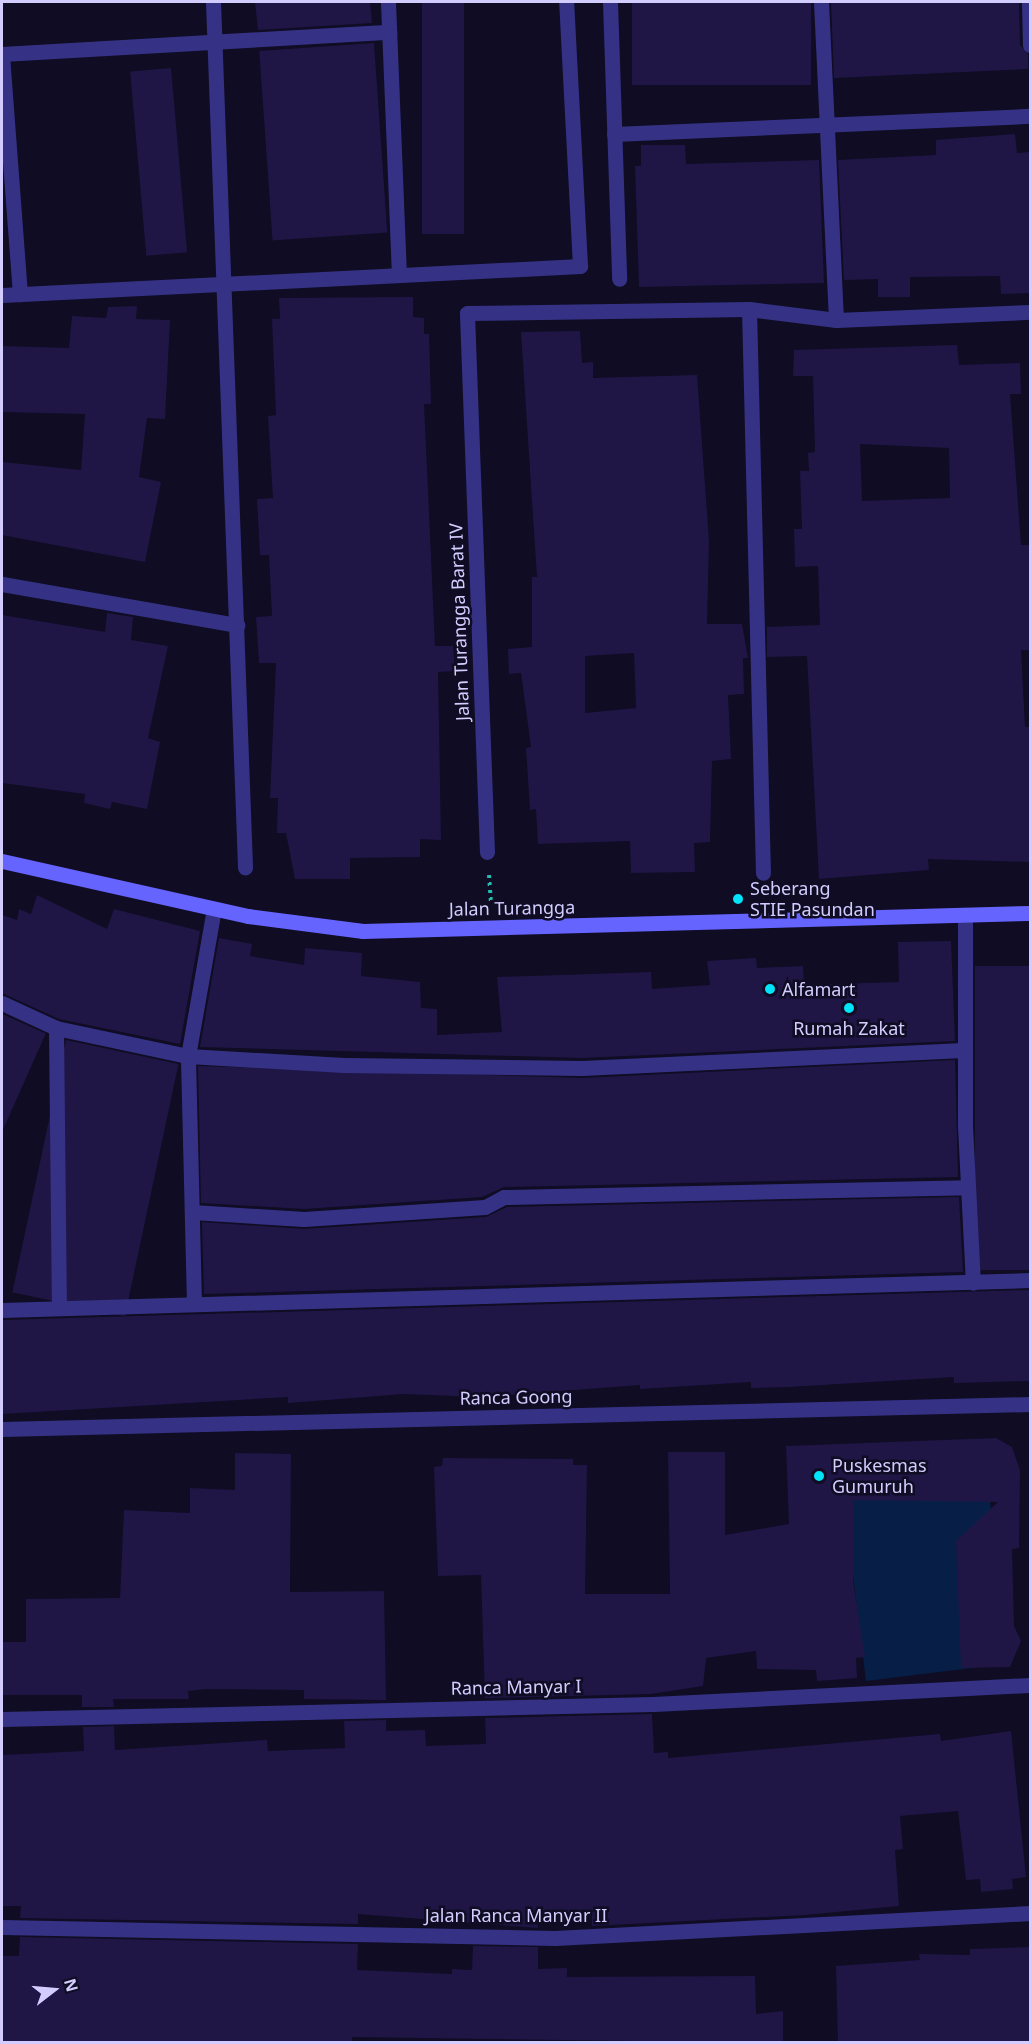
<!DOCTYPE html>
<html>
<head>
<meta charset="utf-8">
<style>
  body { margin:0 }
  #map { position:relative; width:1032px; height:2044px; overflow:hidden; background:#0f0c23; font-family:"Noto Sans",sans-serif }
  div>[style] { position:absolute }
  [style*='--x'] { left:calc(var(--x)*1px); top:calc(var(--y)*1px); width:calc(var(--w)*1px); rotate:calc(var(--a)*1deg) }
  .water>* { inset:0; background:#071f46; transform-origin:0 0 }
  .building>* { inset:0; background:#1f1645; transform-origin:0 0 }
  .path>* { height:4px; margin-top:-2px; transform-origin:0; background:repeating-linear-gradient(90deg,#23bdb2 0 3px,transparent 0 7.5px) }
  .lane>* { height:15px; margin:-7.5px; padding:0 7.5px; transform-origin:7.5px; border-radius:7.5px; background:#353286 }
  .street>* { height:15px; margin:-7.5px; padding:0 7.5px; transform-origin:7.5px; border-radius:7.5px; background:#353286 }
  .secondary>* { height:15px; margin:-7.5px; padding:0 7.5px; transform-origin:7.5px; border-radius:7.5px; background:#6664ff }
  .dots>* { width:16px; height:16px; translate:-50% -50%; box-sizing:border-box; border:3px solid #0f0c23; border-radius:50% }
  span { translate:-50% -50%; white-space:nowrap; text-align:center; line-height:1.15; -webkit-text-stroke:5px #0f0c23; paint-order:stroke }
  .street-label { font-size:18px; color:#d3cdff }
  .poi-label { font-size:18px; color:#d3cdff }
  .left { translate:0 -50%; text-align:left }
  .frame { position:absolute; inset:0; border:3px solid #d3cdff; pointer-events:none }
  .north { position:absolute; left:24px; top:1960px; width:60px; height:60px; -webkit-text-stroke:4px #0f0c23; paint-order:stroke; rotate:74deg; font-size:16px; font-weight:700; line-height:24px; text-align:center; color:#d3cdff }
  .north::after { content:''; display:block; margin:auto; width:21px; height:27px; background:#d3cdff; clip-path:polygon(50% 0,100% 100%,50% 72%,0 100%) }
</style>
</head>
<body>
<div id="map">
  <div class="water">
    <i style="left:983px;top:1444px;width:221px;height:145px;rotate:83deg"></i>
  </div>
  <div class="building">
    <i style="clip-path:polygon(255px 2px,370px 2px,372px 23px,258px 30px)"></i>
    <i style="left:422px;top:2px;width:42px;height:232px"></i>
    <i style="left:632px;top:2px;width:179px;height:83px"></i>
    <i style="clip-path:polygon(831px 2px,1019px 2px,1020px 45px,1028px 54px,1028px 69px,834px 78px)"></i>
    <i style="left:374px;top:43px;width:190px;height:115px;rotate:86deg"></i>
    <i style="left:171px;top:68px;width:185px;height:41px;rotate:85deg"></i>
    <i style="clip-path:polygon(1015px 134px,1017px 153px,1029px 152px,1030px 293px,1001px 294px,1000px 276px,910px 277px,910px 297px,878px 297px,878px 279px,844px 280px,838px 160px,936px 155px,936px 140px)"></i>
    <i style="clip-path:polygon(641px 145px,685px 145px,686px 164px,819px 160px,824px 283px,639px 287px,635px 166px,641px 166px)"></i>
    <i style="clip-path:polygon(413px 297px,413px 317px,424px 318px,424px 334px,429px 334px,431px 404px,424px 404px,435px 646px,453px 646px,455px 671px,438px 672px,441px 840px,420px 839px,420px 857px,350px 858px,350px 879px,295px 879px,286px 833px,277px 833px,278px 798px,270px 798px,276px 663px,259px 663px,256px 617px,272px 616px,269px 555px,260px 555px,257px 499px,273px 498px,268px 416px,276px 415px,272px 319px,280px 319px,279px 298px)"></i>
    <i style="clip-path:polygon(137px 306px,136px 319px,170px 320px,165px 419px,147px 418px,139px 477px,161px 482px,145px 562px,2px 535px,2px 462px,81px 470px,85px 414px,2px 412px,2px 346px,69px 348px,72px 316px,106px 318px,108px 307px)"></i>
    <i style="clip-path:polygon(evenodd,580px 331px,582px 363px,593px 362px,593px 378px,697px 375px,709px 541px,707px 624px,742px 624px,748px 658px,743px 658px,744px 694px,728px 695px,731px 759px,712px 761px,710px 842px,694px 843px,695px 872px,631px 873px,630px 841px,538px 844px,536px 809px,530px 810px,526px 748px,531px 747px,521px 673px,509px 674px,508px 649px,532px 647px,532px 577px,537px 577px,521px 332px,580px 331px,634px 653px,636px 708px,585px 713px,585px 656px,634px 653px)"></i>
    <i style="clip-path:polygon(evenodd,957px 345px,959px 365px,1020px 363px,1021px 394px,1010px 394px,1021px 545px,1030px 545px,1030px 650px,1021px 650px,1025px 727px,1030px 727px,1030px 862px,928px 859px,929px 870px,819px 879px,807px 656px,767px 657px,767px 627px,820px 625px,818px 566px,795px 567px,794px 529px,802px 529px,800px 471px,809px 471px,808px 453px,815px 452px,813px 376px,793px 376px,794px 350px,957px 345px,860px 444px,949px 448px,950px 498px,862px 501px,860px 444px)"></i>
    <i style="clip-path:polygon(107px 613px,133px 617px,131px 640px,168px 646px,148px 738px,160px 742px,147px 809px,112px 802px,110px 809px,84px 803px,85px 794px,2px 783px,2px 615px,105px 632px)"></i>
    <i style="clip-path:polygon(37px 895px,107px 929px,114px 909px,200px 931px,180px 1044px,59px 1019px,2px 993px,2px 915px,17px 920px,19px 909px,31px 914px)"></i>
    <i style="clip-path:polygon(219px 938px,252px 944px,250px 956px,304px 965px,305px 948px,362px 953px,361px 976px,420px 982px,421px 1008px,437px 1009px,437px 1035px,502px 1032px,497px 977px,651px 972px,652px 989px,710px 985px,707px 961px,756px 958px,757px 968px,803px 966px,804px 985px,899px 982px,898px 942px,951px 941px,955px 1041px,582px 1058px,200px 1047px)"></i>
    <i style="left:1030px;top:966px;width:304px;height:55px;rotate:90deg"></i>
    <i style="left:2px;top:1014px;width:48px;height:286px;rotate:24deg"></i>
    <i style="left:66px;top:1040px;width:115px;height:258px;rotate:12deg"></i>
    <i style="clip-path:polygon(955px 1060px,958px 1177px,504px 1187px,482px 1197px,304px 1209px,201px 1203px,198px 1066px,582px 1078px)"></i>
    <i style="clip-path:polygon(959px 1197px,963px 1272px,204px 1294px,202px 1222px,304px 1229px,486px 1217px,507px 1207px)"></i>
    <i style="clip-path:polygon(1030px 1290px,1030px 1381px,954px 1383px,954px 1377px,789px 1387px,751px 1388px,751px 1382px,640px 1389px,640px 1385px,480px 1397px,404px 1394px,288px 1403px,288px 1397px,2px 1414px,2px 1320px)"></i>
    <i style="clip-path:polygon(996px 1438px,1012px 1447px,1020px 1470px,1019px 1548px,1012px 1549px,1014px 1626px,1021px 1641px,1010px 1667px,961px 1668px,956px 1541px,998px 1502px,853px 1500px,853px 1581px,865px 1657px,856px 1658px,857px 1678px,817px 1681px,816px 1670px,757px 1669px,756px 1651px,706px 1658px,703px 1686px,651px 1694px,485px 1698px,481px 1575px,438px 1576px,434px 1467px,442px 1466px,443px 1458px,573px 1459px,573px 1465px,587px 1465px,585px 1594px,670px 1594px,668px 1452px,725px 1452px,725px 1535px,789px 1524px,786px 1446px)"></i>
    <i style="clip-path:polygon(235px 1453px,291px 1454px,290px 1592px,384px 1591px,386px 1700px,304px 1699px,304px 1690px,206px 1689px,188px 1691px,189px 1699px,113px 1699px,114px 1707px,82px 1707px,82px 1695px,2px 1695px,2px 1642px,26px 1642px,26px 1599px,120px 1598px,124px 1510px,190px 1513px,190px 1488px,235px 1490px)"></i>
    <i style="clip-path:polygon(652px 1714px,654px 1753px,668px 1752px,668px 1758px,940px 1734px,941px 1741px,1011px 1731px,1026px 1877px,1012px 1879px,1013px 1889px,981px 1892px,980px 1879px,966px 1880px,958px 1811px,900px 1816px,903px 1849px,895px 1850px,899px 1906px,805px 1915px,592px 1926px,592px 1916px,538px 1916px,538px 1928px,358px 1914px,358px 1924px,20px 1918px,21px 1906px,2px 1906px,2px 1755px,84px 1751px,83px 1727px,114px 1726px,115px 1750px,267px 1740px,268px 1751px,345px 1748px,344px 1721px,386px 1720px,386px 1731px,425px 1730px,426px 1746px,486px 1744px,485px 1718px)"></i>
    <i style="clip-path:polygon(20px 1937px,358px 1944px,357px 1970px,452px 1974px,452px 1969px,472px 1970px,473px 1946px,538px 1947px,538px 1969px,567px 1968px,567px 1977px,755px 1976px,756px 2014px,783px 2011px,783px 2043px,352px 2037px,352px 2042px,2px 2041px,2px 1956px,19px 1956px)"></i>
    <i style="clip-path:polygon(1030px 1947px,1030px 2043px,838px 2043px,836px 1966px,920px 1960px,919px 1954px,970px 1955px,970px 1949px)"></i>
  </div>
  <div class="path">
    <i style="--x:489;--y:875;--w:28;--a:86"></i>
  </div>
  <div class="lane">
    <i style="--x:821;--y:2;--w:318;--a:87.3"></i>
    <i style="--x:1029;--y:2;--w:43;--a:88.7"></i>
  </div>
  <div class="street">
    <i style="--x:213;--y:2;--w:866;--a:87.88"></i>
    <i style="--x:388;--y:2;--w:273;--a:87.7"></i>
    <i style="--x:610;--y:2;--w:277;--a:88.1"></i>
    <i style="--x:2;--y:54;--w:388;--a:-3.3"></i>
    <i style="--x:2;--y:55;--w:240;--a:85.7"></i>
    <i style="--x:614;--y:134;--w:416;--a:-2.5"></i>
    <i style="--x:2;--y:295;--w:579;--a:-2.87"></i>
    <i style="--x:580;--y:266;--w:264;--a:-93"></i>
    <i style="--x:749;--y:309;--w:564;--a:88.58"></i>
    <i style="--x:2;--y:584;--w:239;--a:9.9"></i>
    <i style="--x:487;--y:852;--w:539;--a:-92.13"></i>
    <i style="--x:467;--y:313;--w:282;--a:-0.8"></i>
    <i style="--x:749;--y:309;--w:88;--a:7.2"></i>
    <i style="--x:836;--y:320;--w:194;--a:-2.4"></i>
    <i style="--x:965;--y:915;--w:211;--a:90"></i>
    <i style="--x:965;--y:1126;--w:157;--a:87.1"></i>
    <i style="--x:2;--y:1003;--w:60;--a:24.8"></i>
    <i style="--x:56;--y:1028;--w:135;--a:12"></i>
    <i style="--x:188;--y:1056;--w:156;--a:3.3"></i>
    <i style="--x:344;--y:1065;--w:238;--a:0.7"></i>
    <i style="--x:582;--y:1068;--w:382;--a:-2.7"></i>
    <i style="--x:56;--y:1028;--w:279;--a:89.4"></i>
    <i style="--x:192;--y:1212;--w:112;--a:3.6"></i>
    <i style="--x:304;--y:1219;--w:181;--a:-3.8"></i>
    <i style="--x:485;--y:1207;--w:21;--a:-28"></i>
    <i style="--x:504;--y:1197;--w:464;--a:-1.2"></i>
    <i style="--x:194;--y:1304;--w:248;--a:-91.4"></i>
    <i style="--x:188;--y:1056;--w:149;--a:-80"></i>
    <i style="--x:2;--y:1310;--w:1028;--a:-1.67"></i>
    <i style="--x:2;--y:1429;--w:1028;--a:-1.39"></i>
    <i style="--x:2;--y:1719;--w:651;--a:-1.32"></i>
    <i style="--x:653;--y:1704;--w:377;--a:-2.9"></i>
    <i style="--x:2;--y:1927;--w:553;--a:1.14"></i>
    <i style="--x:555;--y:1938;--w:476;--a:-3"></i>
  </div>
  <div class="secondary">
    <i style="--x:2;--y:861;--w:252;--a:12.6"></i>
    <i style="--x:248;--y:916;--w:116;--a:7.4"></i>
    <i style="--x:363;--y:931;--w:667;--a:-1.55"></i>
  </div>
  <div class="dots">
    <i style="left:738px;top:899px;background:#00e3f8"></i>
    <i style="left:770px;top:989px;background:#00e3f8"></i>
    <i style="left:849px;top:1008px;background:#00e3f8"></i>
    <i style="left:819px;top:1476px;background:#00e3f8"></i>
  </div>
  <div class="street-label">
    <span style="left:459px;top:622px;rotate:-92deg">Jalan Turangga Barat IV</span>
    <span style="left:512px;top:908px;rotate:-1deg">Jalan Turangga</span>
    <span style="left:516px;top:1397px;rotate:-1deg">Ranca Goong</span>
    <span style="left:516px;top:1687px;rotate:-1deg">Ranca Manyar I</span>
    <span style="left:516px;top:1915px">Jalan Ranca Manyar II</span>
  </div>
  <div class="poi-label">
    <span class="left" style="left:750px;top:899px">Seberang<br>STIE Pasundan</span>
    <span class="left" style="left:782px;top:989px">Alfamart</span>
    <span style="left:849px;top:1028px">Rumah Zakat</span>
    <span class="left" style="left:832px;top:1476px">Puskesmas<br>Gumuruh</span>
  </div>
  <div class="frame"></div>
  <div class="north">N</div>
</div>
</body>
</html>
